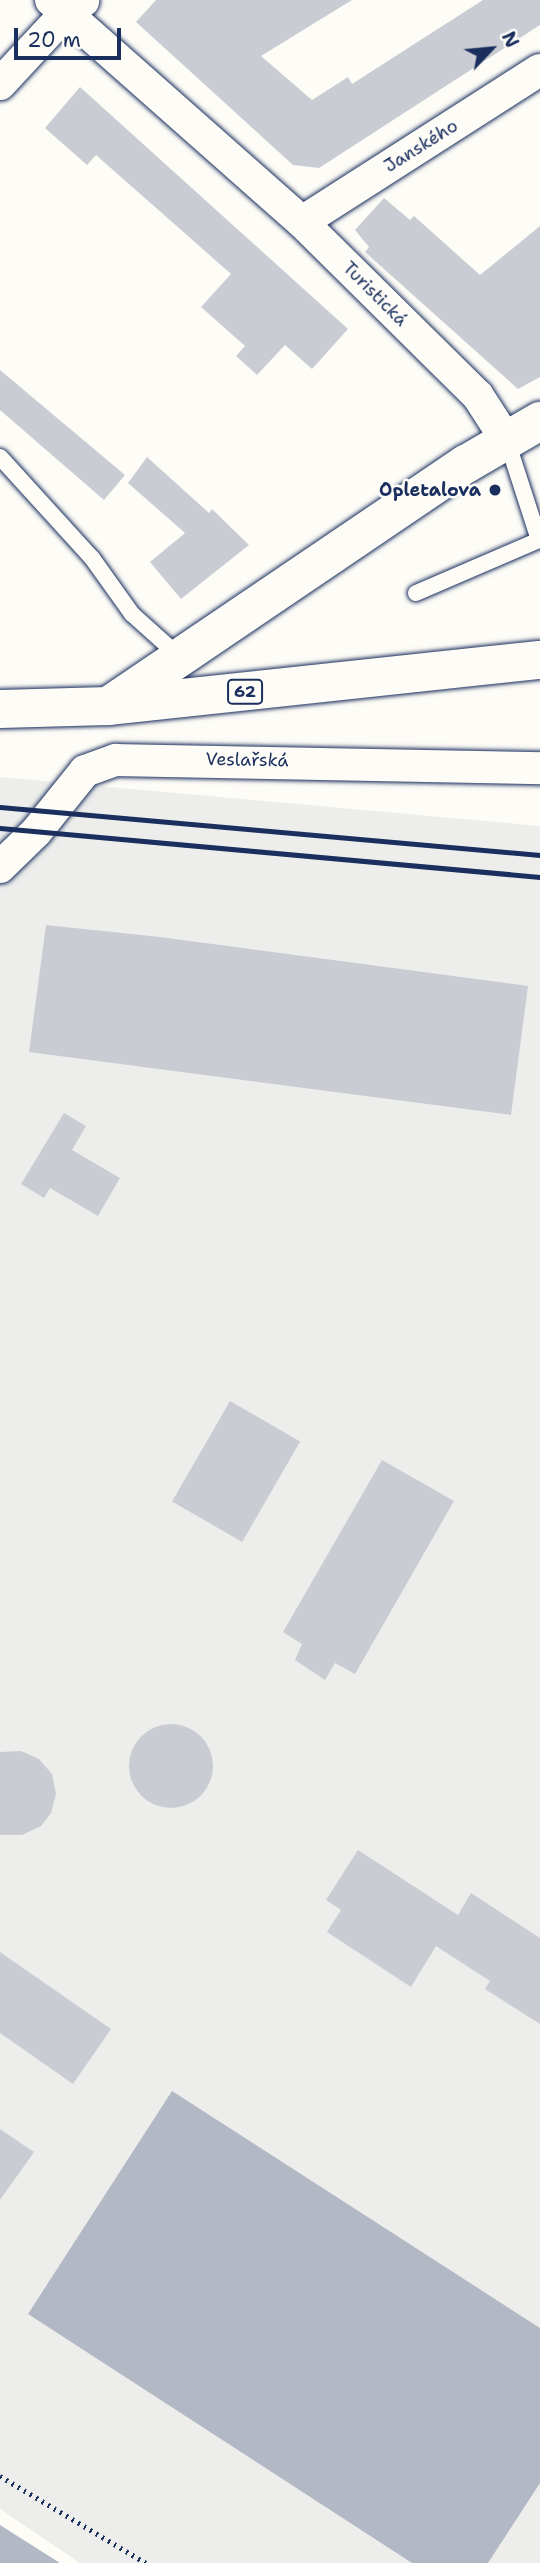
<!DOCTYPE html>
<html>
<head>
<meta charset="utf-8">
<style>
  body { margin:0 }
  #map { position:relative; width:540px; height:2563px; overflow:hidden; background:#fdfcf7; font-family:"Shantell Sans",sans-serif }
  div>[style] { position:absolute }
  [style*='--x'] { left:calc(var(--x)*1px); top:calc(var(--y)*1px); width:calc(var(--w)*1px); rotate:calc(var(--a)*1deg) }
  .built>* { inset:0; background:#edeeec }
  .water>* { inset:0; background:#b3b8c5 }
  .building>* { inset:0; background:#c9ccd3; transform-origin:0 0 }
  .round { border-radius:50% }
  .path>* { height:4.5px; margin-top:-2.25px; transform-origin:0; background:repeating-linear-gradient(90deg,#1b2f5e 0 2px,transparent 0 7px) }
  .roads { filter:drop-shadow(0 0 2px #1b2f5e) drop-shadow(0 0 2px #1b2f5e) }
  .service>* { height:16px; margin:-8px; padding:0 8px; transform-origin:8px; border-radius:8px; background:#fdfcf7 }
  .minor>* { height:32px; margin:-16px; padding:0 16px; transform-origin:16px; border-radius:16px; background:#fdfcf7 }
  .tertiary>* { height:38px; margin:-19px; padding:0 19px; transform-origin:19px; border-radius:19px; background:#fdfcf7 }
  .primary>* { height:38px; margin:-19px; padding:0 19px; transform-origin:19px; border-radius:19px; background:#fdfcf7 }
  .rail>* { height:5px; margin:-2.5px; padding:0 2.5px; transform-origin:2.5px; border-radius:2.5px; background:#1b2f5e }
  .dots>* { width:19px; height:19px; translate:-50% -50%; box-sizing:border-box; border:4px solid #fdfcf7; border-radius:50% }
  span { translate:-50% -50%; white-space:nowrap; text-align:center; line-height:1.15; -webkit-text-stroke:5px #fdfcf7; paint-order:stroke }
  .shield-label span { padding:2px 5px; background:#fdfcf7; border:2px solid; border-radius:5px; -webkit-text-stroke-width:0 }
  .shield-label { font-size:16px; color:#1b2f5e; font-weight:700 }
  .street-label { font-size:18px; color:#1b2f5e }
  .poi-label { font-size:18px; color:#1b2f5e; font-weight:700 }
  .right { translate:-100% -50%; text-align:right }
  .north { position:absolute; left:456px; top:14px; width:70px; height:70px; -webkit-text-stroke:5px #fdfcf7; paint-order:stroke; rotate:64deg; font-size:19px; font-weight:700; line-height:28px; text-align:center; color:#1b2f5e }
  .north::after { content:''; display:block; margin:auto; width:24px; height:32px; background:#1b2f5e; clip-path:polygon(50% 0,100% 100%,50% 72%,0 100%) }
  .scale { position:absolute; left:14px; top:28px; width:107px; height:32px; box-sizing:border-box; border:4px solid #1b2f5e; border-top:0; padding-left:9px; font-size:21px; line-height:24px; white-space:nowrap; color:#1b2f5e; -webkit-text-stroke:5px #fdfcf7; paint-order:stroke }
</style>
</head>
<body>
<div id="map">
  <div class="built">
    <i style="clip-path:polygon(0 777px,540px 826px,540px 2563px,80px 2563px,0 2509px)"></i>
  </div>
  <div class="water">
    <i style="clip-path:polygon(172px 2091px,540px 2328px,540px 2483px,488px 2563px,412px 2563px,28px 2314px)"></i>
    <i style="clip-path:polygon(0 2525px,60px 2563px,0 2563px)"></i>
  </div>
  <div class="building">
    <i style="clip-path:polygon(156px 0,352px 0,261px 56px,312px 100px,348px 77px,352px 84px,483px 0,540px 0,540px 25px,319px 168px,293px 165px,136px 22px)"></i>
    <i style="clip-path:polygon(80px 87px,348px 329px,312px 369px,285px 345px,257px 375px,236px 356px,245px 346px,201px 307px,231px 274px,96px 155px,87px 165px,45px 128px)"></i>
    <i style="clip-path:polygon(384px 198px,410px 220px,414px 216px,480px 275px,540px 226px,540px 377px,518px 389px,365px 252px,369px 247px,355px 230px)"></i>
    <i style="clip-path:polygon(0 370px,125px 475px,104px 500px,0 410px)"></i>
    <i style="clip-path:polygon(147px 457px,209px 513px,212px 509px,249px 545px,181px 599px,150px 562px,185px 533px,128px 483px)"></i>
    <i style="clip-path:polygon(46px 925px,160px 937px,528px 986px,511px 1115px,29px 1052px)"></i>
    <i style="clip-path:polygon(64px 1113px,86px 1126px,72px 1150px,120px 1178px,98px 1216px,50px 1188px,44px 1198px,21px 1184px)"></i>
    <i style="left:230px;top:1401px;width:81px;height:116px;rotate:30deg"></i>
    <i style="clip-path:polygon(382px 1460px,454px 1501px,355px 1674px,335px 1663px,325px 1680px,295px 1660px,302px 1644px,283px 1632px)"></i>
    <i class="round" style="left:129px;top:1724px;width:84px;height:84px"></i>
    <i style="clip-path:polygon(21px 1751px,39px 1759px,52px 1774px,56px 1794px,51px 1813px,41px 1826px,22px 1835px,0 1835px,0 1752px)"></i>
    <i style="clip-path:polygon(358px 1850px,458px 1915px,471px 1893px,540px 1938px,540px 2024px,485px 1989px,490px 1981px,436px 1946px,411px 1987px,327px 1932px,341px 1910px,326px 1900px)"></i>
    <i style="clip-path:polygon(0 1952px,111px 2029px,73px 2084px,0 2033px)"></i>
    <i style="clip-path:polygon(0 2129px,34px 2152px,0 2200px)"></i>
  </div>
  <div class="path">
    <i style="--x:0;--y:2476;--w:170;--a:30.8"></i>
  </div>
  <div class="roads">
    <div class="service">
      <i style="--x:0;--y:457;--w:137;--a:47.7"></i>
      <i style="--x:92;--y:558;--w:69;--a:54.5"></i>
      <i style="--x:132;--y:614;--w:64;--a:41.9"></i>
      <i style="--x:416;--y:593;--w:134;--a:-23.3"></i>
      <i style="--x:539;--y:540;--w:104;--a:-107.9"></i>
    </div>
    <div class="minor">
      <i style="--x:51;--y:0;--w:335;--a:41.5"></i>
      <i style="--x:302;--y:222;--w:247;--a:44.7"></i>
      <i style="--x:478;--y:396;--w:54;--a:57.2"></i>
      <i style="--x:0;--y:84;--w:97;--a:-47.1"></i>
      <i style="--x:66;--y:13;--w:21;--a:-35"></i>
      <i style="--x:302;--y:222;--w:282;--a:-32.6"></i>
      <i style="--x:0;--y:867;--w:50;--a:-44.2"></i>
      <i style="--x:36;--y:832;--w:78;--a:-51.2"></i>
      <i style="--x:85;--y:771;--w:33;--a:-20"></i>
      <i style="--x:116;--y:760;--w:424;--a:1.1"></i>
    </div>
    <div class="tertiary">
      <i style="--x:108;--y:706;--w:432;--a:-34.1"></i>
      <i style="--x:466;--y:464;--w:86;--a:-30.2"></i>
    </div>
    <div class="primary">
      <i style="--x:0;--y:709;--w:108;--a:-1.6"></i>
      <i style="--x:108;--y:706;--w:434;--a:-6.1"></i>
    </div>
  </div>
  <div class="rail">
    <i style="--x:0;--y:807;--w:542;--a:5.08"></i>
    <i style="--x:0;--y:828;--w:542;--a:5.18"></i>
  </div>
  <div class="dots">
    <i style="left:495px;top:490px;background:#1b2f5e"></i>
  </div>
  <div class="shield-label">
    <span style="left:245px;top:692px">62</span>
  </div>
  <div class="street-label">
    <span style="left:421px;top:146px;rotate:-32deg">Janského</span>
    <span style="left:375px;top:294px;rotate:45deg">Turistická</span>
    <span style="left:247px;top:760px;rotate:1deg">Veslařská</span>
  </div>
  <div class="poi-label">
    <span class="right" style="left:481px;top:490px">Opletalova</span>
  </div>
  <div class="north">N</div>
  <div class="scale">20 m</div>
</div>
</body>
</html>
